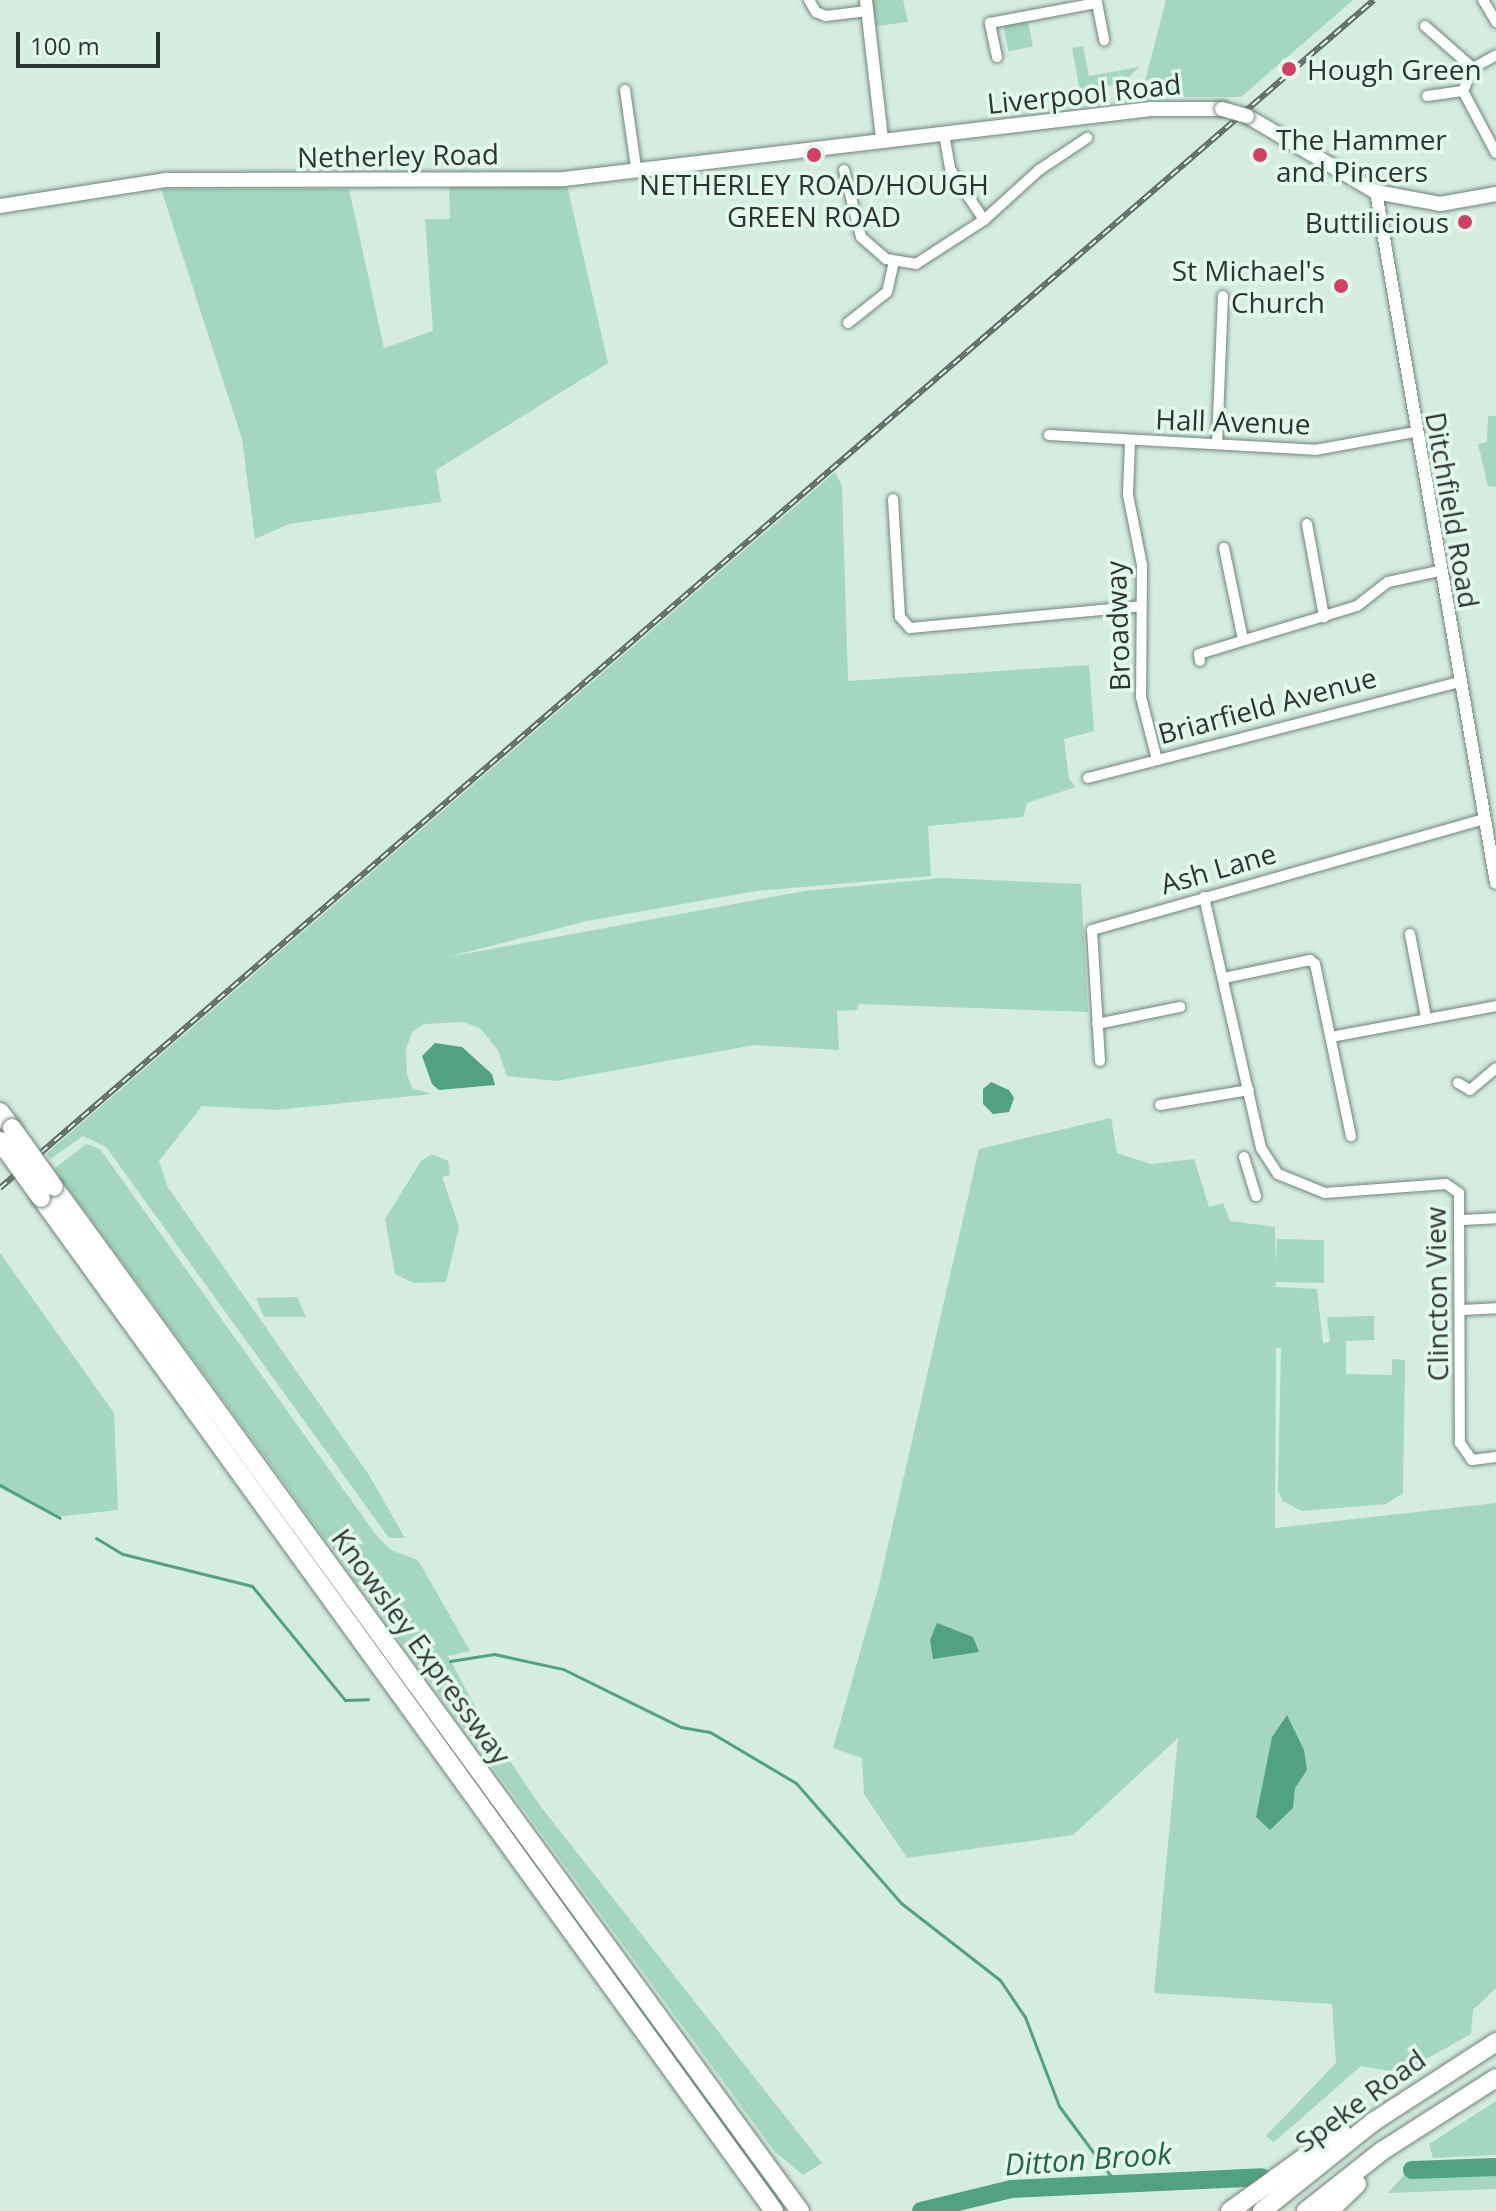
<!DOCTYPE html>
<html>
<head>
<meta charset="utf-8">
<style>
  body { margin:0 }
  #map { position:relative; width:1496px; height:2211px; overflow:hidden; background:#d5ece1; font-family:"Open Sans",sans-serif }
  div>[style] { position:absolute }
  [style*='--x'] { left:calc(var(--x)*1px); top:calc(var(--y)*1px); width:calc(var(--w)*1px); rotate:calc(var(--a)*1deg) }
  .green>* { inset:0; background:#a5d6bf; transform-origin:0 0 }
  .water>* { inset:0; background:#50a280 }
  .stream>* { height:3px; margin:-1.5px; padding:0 1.5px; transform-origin:1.5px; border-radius:1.5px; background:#50a280 }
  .river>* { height:18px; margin:-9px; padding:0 9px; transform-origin:9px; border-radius:9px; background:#50a280 }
  .roads { filter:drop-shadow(0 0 2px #70847a) drop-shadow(0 0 2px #70847a) }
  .minor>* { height:10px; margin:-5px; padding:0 5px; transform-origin:5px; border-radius:5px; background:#fff }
  .tertiary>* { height:12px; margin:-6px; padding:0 6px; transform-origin:6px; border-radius:6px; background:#fff }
  .secondary>* { height:14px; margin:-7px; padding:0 7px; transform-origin:7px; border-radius:7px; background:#fff }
  .trunk>* { height:18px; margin:-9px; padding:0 9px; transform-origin:9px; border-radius:9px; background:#fff }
  .rail>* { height:6px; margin-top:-3px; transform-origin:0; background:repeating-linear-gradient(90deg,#e3f9ee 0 9px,#5d6a64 0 18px); box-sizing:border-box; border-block:2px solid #5d6a64 }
  .bridges { filter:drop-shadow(0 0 2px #70847a) drop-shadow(0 0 2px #70847a) }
  .secondary-bridge>* { height:14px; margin:-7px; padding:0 7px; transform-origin:7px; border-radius:7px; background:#fff }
  .trunk-bridge>* { height:18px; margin:-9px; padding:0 9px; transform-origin:9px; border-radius:9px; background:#fff }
  .dots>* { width:22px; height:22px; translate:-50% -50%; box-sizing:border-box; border:4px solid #e3f9ee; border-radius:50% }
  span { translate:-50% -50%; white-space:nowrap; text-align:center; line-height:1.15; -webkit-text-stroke:7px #e3f9ee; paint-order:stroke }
  .poi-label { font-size:28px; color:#2c3531 }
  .left { translate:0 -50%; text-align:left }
  .right { translate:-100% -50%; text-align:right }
  .street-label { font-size:28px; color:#2c3531 }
  .water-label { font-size:30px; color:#25634b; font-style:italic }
  .scale { position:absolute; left:16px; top:32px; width:144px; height:36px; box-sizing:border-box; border:4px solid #2c3531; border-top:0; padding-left:10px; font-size:24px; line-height:28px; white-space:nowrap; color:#2c3531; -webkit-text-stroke:6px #e3f9ee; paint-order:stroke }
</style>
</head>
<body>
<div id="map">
  <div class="green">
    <i style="clip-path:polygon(866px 0,903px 0,908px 22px,869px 27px)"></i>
    <i style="clip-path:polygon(1166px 0,1353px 0,1241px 97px,1141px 97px)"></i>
    <i style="left:1028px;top:21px;width:26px;height:25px;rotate:79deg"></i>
    <i style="clip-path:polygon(1083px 46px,1089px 76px,1139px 67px,1127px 79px,1081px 97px,1072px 48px)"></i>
    <i style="clip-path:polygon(449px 183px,567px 185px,608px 363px,436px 470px,441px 502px,289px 524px,255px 539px,242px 439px,161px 189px,349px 189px,384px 348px,433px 331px,425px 219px,450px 219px)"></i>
    <i style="clip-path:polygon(1488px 416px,1496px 416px,1496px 487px,1488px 486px,1478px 444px,1487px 442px)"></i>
    <i style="clip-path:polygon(835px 472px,842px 486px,848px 681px,1089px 665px,1094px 731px,1064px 739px,1069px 779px,1076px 787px,1027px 803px,1023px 817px,928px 826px,931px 876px,756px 891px,587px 921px,448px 957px,804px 891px,943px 878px,1081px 884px,1088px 1012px,859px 1004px,857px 1010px,837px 1011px,839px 1050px,754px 1045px,556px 1081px,507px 1076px,498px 1050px,480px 1028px,463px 1022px,424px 1024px,412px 1032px,406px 1049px,407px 1074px,412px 1088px,432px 1094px,276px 1110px,202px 1106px,159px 1161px,167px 1186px,369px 1475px,405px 1538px,389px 1538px,106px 1147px,83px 1136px,50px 1159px,47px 1153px)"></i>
    <i style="clip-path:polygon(1111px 1118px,1117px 1153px,1151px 1164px,1194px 1159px,1209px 1207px,1223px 1203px,1230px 1221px,1275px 1227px,1276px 1265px,1277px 1239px,1324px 1240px,1324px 1283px,1276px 1282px,1275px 1287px,1317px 1289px,1323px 1343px,1330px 1342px,1327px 1317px,1374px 1316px,1374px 1340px,1346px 1341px,1346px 1374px,1392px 1375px,1392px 1359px,1405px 1360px,1403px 1493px,1386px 1504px,1302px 1511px,1283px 1501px,1278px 1491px,1281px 1348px,1276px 1348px,1275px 1528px,1496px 1503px,1496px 1988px,1473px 2010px,1471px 2034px,1401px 2073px,1361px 2066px,1274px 2142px,1266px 2136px,1336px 2063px,1332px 2004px,1154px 1993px,1178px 1738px,1073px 1835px,907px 1858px,864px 1794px,862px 1758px,833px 1748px,878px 1589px,979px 1149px)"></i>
    <i style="clip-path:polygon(86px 1144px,100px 1149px,376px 1535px,391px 1550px,418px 1560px,470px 1651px,448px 1656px,483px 1721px,541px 1807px,822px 2163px,803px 2175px,775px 2152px,54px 1169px)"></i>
    <i style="clip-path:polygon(432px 1154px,448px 1161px,450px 1175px,442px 1177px,459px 1227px,446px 1282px,414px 1283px,395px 1274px,385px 1219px,421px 1161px)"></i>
    <i style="clip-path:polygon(0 1253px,114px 1413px,118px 1510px,55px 1517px,0 1488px)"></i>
    <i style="clip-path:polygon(297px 1297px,306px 1317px,264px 1317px,256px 1298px)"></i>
    <i style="clip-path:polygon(1496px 2101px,1496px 2155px,1433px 2158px,1429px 2144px)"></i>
    <i style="clip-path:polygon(1496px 2172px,1496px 2189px,1388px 2193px,1404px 2175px)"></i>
  </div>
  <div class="water">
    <i style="clip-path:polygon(435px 1043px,462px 1047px,492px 1074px,495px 1085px,439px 1090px,432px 1084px,422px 1056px)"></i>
    <i style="clip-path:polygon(991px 1082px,1009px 1090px,1014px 1098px,1009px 1112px,993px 1114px,983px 1104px,983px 1089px)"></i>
    <i style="clip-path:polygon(937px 1623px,973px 1637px,979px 1652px,933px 1659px,930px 1640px)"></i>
    <i style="clip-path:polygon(1287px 1715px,1304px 1750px,1307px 1770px,1295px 1788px,1293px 1808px,1270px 1830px,1256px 1817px,1272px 1737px)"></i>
  </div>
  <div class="stream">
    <i style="--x:0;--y:1485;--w:68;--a:28.8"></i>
    <i style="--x:96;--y:1538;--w:31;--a:31"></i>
    <i style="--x:123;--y:1554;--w:133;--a:13.9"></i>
    <i style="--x:252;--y:1586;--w:147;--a:50.8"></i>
    <i style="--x:345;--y:1700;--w:23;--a:-2"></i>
    <i style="--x:450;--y:1661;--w:45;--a:-9"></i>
    <i style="--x:494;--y:1654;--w:71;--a:12.3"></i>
    <i style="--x:563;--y:1669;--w:131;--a:26.2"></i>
    <i style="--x:681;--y:1727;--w:29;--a:10"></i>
    <i style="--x:710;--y:1732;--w:100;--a:30.7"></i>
    <i style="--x:796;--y:1783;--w:159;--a:48.8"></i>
    <i style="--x:901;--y:1903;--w:125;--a:37.9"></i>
    <i style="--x:1000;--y:1980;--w:45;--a:56"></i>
    <i style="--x:1025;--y:2017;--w:95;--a:69.1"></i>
    <i style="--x:1059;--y:2106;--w:96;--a:53.5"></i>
  </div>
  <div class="river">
    <i style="--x:1412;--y:2170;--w:84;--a:-2"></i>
    <i style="--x:921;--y:2211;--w:93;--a:-13.7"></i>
    <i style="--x:1011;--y:2189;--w:251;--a:-2.7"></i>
  </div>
  <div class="roads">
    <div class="minor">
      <i style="--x:809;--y:0;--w:14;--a:60"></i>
      <i style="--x:816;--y:12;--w:11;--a:22"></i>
      <i style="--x:826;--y:16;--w:41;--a:-7"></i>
      <i style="--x:1483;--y:0;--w:26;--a:59"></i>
      <i style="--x:1425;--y:26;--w:64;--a:41.2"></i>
      <i style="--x:997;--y:57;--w:35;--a:-102"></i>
      <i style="--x:990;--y:23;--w:109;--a:-10.6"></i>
      <i style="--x:1097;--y:3;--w:38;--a:79"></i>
      <i style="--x:625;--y:90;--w:78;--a:81.9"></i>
      <i style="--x:1463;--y:91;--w:25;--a:-67"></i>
      <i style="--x:1473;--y:68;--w:26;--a:-29"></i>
      <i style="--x:1427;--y:96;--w:36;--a:-8"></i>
      <i style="--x:1463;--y:91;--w:70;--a:62"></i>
      <i style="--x:944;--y:134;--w:36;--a:80"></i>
      <i style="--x:950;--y:169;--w:61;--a:56.3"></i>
      <i style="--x:844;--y:170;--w:69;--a:75.8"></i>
      <i style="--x:861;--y:237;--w:33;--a:41"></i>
      <i style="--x:886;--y:259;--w:30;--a:9"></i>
      <i style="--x:916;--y:264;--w:81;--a:-32.9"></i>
      <i style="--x:984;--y:220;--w:74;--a:-42.3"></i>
      <i style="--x:1039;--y:170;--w:58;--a:-33.7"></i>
      <i style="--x:848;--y:323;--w:50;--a:-38.5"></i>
      <i style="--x:887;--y:292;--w:31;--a:-77"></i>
      <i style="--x:1049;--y:435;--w:266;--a:3.2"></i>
      <i style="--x:1315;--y:450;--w:102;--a:-10.2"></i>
      <i style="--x:1130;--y:442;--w:53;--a:92.2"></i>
      <i style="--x:1128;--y:495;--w:71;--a:78.7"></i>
      <i style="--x:1142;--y:565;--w:132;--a:90.4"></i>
      <i style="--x:1141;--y:697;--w:65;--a:75.7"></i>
      <i style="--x:1217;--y:444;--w:148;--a:-87.7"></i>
      <i style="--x:893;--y:499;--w:118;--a:86.6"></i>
      <i style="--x:900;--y:617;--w:15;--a:48"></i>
      <i style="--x:910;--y:628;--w:232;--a:-5.4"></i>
      <i style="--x:1307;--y:524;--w:95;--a:79.6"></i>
      <i style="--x:1224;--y:548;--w:94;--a:78.3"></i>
      <i style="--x:1200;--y:661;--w:7;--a:-98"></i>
      <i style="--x:1199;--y:654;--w:165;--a:-16.9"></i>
      <i style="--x:1357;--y:606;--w:39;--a:-38"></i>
      <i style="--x:1388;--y:582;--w:52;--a:-12.2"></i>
      <i style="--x:1088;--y:778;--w:382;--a:-14.5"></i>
      <i style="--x:1204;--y:897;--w:257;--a:77.2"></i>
      <i style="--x:1261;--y:1148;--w:31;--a:57"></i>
      <i style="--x:1278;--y:1174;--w:51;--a:22"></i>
      <i style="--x:1325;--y:1193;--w:121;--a:-4.3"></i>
      <i style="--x:1446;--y:1184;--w:16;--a:35"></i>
      <i style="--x:1459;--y:1193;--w:250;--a:89.8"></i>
      <i style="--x:1460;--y:1443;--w:21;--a:55"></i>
      <i style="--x:1472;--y:1460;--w:24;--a:-7"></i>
      <i style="--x:1410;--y:934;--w:85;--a:79.1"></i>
      <i style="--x:1224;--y:978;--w:88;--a:-11.8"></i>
      <i style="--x:1310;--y:960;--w:6;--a:39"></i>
      <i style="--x:1315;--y:964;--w:176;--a:78.2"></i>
      <i style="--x:1097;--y:1024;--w:85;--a:-11.6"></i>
      <i style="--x:1331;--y:1037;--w:168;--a:-10.6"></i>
      <i style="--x:1100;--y:1061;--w:131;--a:-93.5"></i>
      <i style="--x:1092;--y:930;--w:406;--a:-15.8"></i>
      <i style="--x:1458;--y:1083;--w:14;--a:30"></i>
      <i style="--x:1470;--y:1090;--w:34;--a:-40"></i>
      <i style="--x:1160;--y:1105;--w:90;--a:-9.6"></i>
      <i style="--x:1244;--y:1157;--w:41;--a:72.9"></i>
      <i style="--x:1463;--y:1220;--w:33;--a:-3"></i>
      <i style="--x:1463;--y:1310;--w:33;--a:-3"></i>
    </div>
    <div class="tertiary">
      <i style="--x:866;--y:0;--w:140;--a:83.4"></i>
      <i style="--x:1376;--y:192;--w:701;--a:80.15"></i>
    </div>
    <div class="secondary">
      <i style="--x:1247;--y:116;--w:150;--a:30.5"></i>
      <i style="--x:1376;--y:192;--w:65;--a:10.6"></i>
      <i style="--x:1440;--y:204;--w:57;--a:-10.1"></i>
      <i style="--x:0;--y:206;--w:168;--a:-8.9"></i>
      <i style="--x:166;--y:180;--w:398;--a:-0.1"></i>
      <i style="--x:564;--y:179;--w:591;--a:-6.8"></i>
      <i style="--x:1151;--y:109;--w:71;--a:0"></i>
    </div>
    <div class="trunk">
      <i style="--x:0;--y:1112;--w:20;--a:53"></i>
      <i style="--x:54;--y:1187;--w:1267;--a:53.93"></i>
      <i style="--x:41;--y:1198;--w:1250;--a:54.11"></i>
      <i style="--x:1230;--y:2211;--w:137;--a:-35.8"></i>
      <i style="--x:1262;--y:2211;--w:142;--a:-38.7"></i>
      <i style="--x:1373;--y:2122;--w:147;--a:-33"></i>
      <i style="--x:1306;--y:2211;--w:97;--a:-38.3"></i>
      <i style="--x:1382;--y:2151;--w:135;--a:-32.6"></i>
      <i style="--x:1329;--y:2211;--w:39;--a:-44"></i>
    </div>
  </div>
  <div class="rail">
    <i style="--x:0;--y:1188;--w:1816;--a:-40.85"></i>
  </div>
  <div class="bridges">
    <div class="secondary-bridge">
      <i style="--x:1222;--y:109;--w:26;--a:16"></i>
    </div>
    <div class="trunk-bridge">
      <i style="--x:12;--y:1128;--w:72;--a:54.6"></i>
      <i style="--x:0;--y:1141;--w:70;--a:54.3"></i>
    </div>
  </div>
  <div class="dots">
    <i style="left:1289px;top:69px;background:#d04165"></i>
    <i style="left:814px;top:155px;background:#d04165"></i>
    <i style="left:1260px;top:155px;background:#d04165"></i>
    <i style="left:1465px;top:222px;background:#d04165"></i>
    <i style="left:1341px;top:286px;background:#d04165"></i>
  </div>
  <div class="poi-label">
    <span class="left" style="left:1307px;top:69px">Hough Green</span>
    <span class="left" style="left:1276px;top:155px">The Hammer<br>and Pincers</span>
    <span style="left:814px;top:200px">NETHERLEY ROAD/HOUGH<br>GREEN ROAD</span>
    <span class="right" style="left:1449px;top:222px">Buttilicious</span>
    <span class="right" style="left:1325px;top:286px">St Michael's<br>Church</span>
  </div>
  <div class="street-label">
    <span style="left:1084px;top:93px;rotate:-6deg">Liverpool Road</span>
    <span style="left:398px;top:155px;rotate:-1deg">Netherley Road</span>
    <span style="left:1233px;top:421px;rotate:2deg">Hall Avenue</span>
    <span style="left:1453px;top:510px;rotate:80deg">Ditchfield Road</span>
    <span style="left:1117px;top:626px;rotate:-92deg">Broadway</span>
    <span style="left:1267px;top:705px;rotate:-15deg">Briarfield Avenue</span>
    <span style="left:1218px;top:868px;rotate:-16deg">Ash Lane</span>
    <span style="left:1436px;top:1294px;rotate:-91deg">Clincton View</span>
    <span style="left:422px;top:1646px;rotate:54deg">Knowsley Expressway</span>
    <span style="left:1360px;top:2100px;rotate:-36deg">Speke Road</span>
  </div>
  <div class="water-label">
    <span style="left:1088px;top:2159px;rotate:-4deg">Ditton Brook</span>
  </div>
  <div class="scale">100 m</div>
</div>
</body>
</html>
